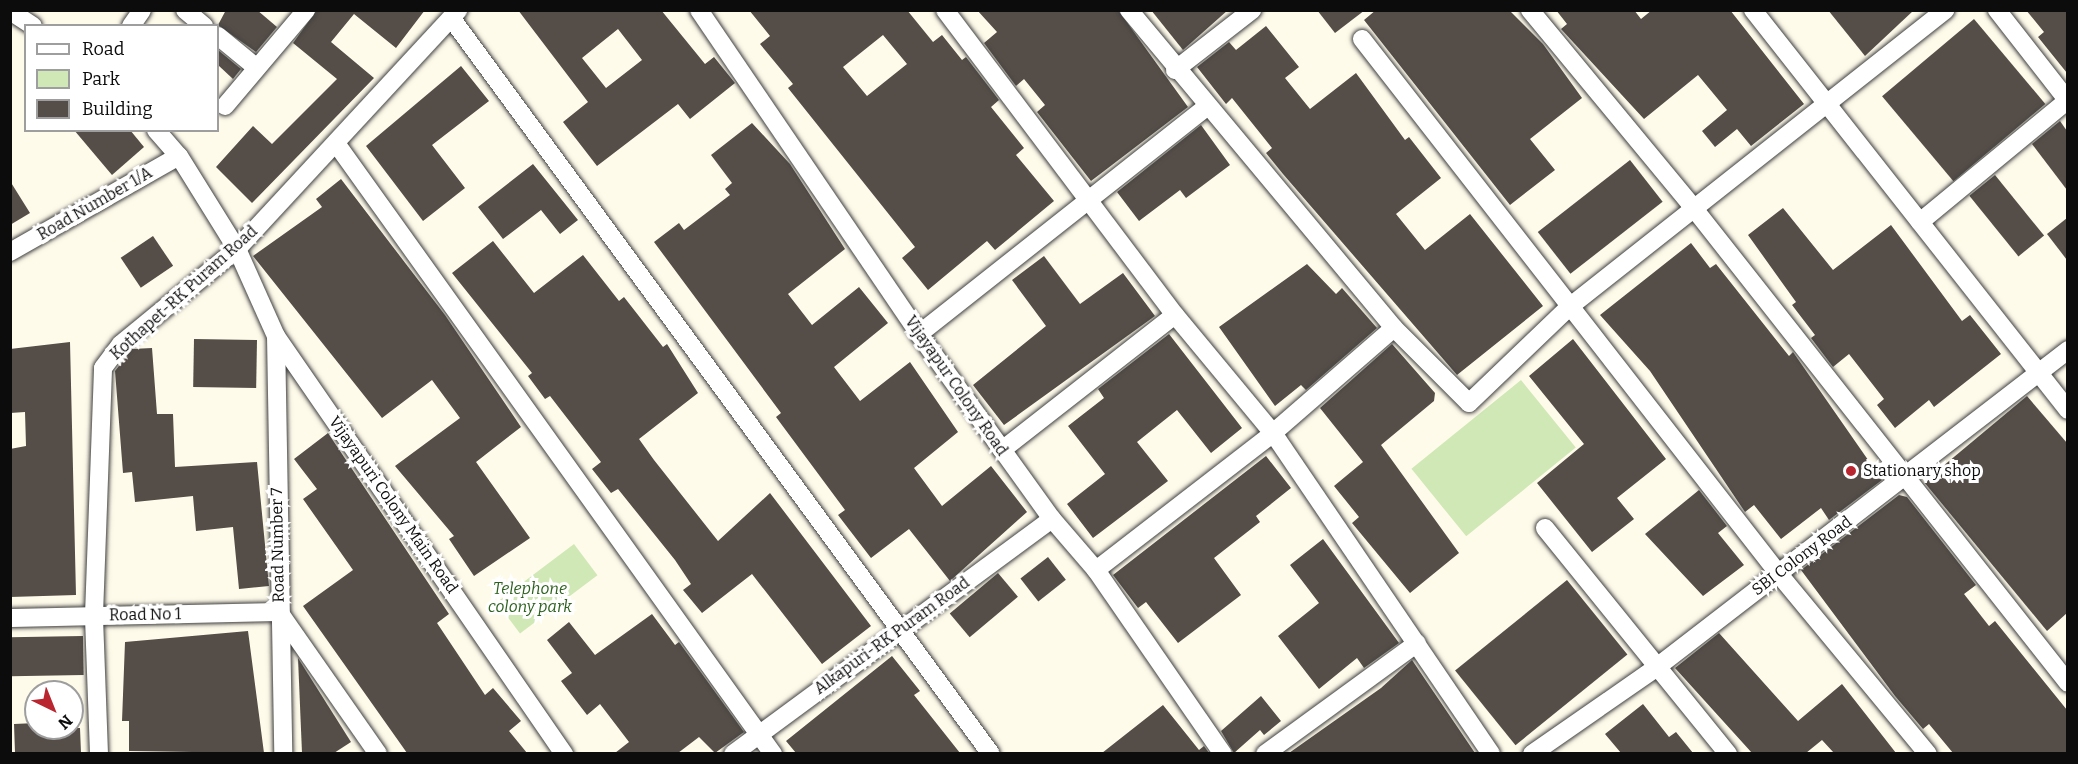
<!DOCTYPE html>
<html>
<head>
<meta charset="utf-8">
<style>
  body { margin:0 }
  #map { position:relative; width:2078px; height:764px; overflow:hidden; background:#fffbeb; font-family:Bitter,serif }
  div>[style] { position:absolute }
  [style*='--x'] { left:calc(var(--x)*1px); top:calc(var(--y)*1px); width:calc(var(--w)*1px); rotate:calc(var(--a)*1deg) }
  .green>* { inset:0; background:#d0e8b6; transform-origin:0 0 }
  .building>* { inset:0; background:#544d48; transform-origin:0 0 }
  .roads { filter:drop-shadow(0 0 2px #3f3f3f) drop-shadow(0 0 2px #3f3f3f) }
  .street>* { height:18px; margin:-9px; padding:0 9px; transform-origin:9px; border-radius:9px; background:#fff }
  .dots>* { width:16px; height:16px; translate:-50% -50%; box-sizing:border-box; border:3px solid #fff; border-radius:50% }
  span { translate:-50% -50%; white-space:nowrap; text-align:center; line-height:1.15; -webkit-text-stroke:6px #fff; paint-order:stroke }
  .street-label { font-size:16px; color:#0c0c0c }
  .poi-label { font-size:16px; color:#0c0c0c }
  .left { translate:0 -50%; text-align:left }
  .park-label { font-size:16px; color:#2d621e; font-style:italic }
  .frame { position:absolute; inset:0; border:12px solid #0c0c0c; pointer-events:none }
  .legend { position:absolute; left:24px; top:24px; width:195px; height:108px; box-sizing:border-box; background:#fff; border:2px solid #9e9e9e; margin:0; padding:8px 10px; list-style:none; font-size:18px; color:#0c0c0c }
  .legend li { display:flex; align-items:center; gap:12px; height:30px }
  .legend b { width:30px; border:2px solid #9e9e9e }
  .north { position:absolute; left:24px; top:680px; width:60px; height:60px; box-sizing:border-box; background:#fff; border:2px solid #9e9e9e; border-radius:50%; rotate:137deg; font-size:16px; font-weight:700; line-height:24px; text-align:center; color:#0c0c0c }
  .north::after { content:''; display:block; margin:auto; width:21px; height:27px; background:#b9262f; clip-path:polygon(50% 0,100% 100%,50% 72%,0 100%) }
</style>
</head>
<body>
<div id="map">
  <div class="green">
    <i style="left:1521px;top:380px;width:87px;height:141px;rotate:51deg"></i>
    <i style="left:574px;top:544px;width:39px;height:97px;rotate:53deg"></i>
  </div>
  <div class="building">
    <i style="clip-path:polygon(226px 10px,257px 10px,277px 27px,256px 52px,218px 25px)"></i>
    <i style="clip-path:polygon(317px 10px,425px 10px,396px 48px,354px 14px,331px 42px,374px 78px,252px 203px,216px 167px,253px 126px,272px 144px,337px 79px,293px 43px)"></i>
    <i style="clip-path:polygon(evenodd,518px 10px,661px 10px,705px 64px,714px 57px,735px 83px,690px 119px,678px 104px,597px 166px,563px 122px,588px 102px,518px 10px,618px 29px,642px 60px,606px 88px,582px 58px,618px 29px)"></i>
    <i style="clip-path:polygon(evenodd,749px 10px,907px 10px,933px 42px,942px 35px,962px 60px,966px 57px,999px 100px,991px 107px,1024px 148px,1016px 155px,1054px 201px,995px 250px,987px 241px,928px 290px,902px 258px,915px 247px,788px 88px,793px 84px,760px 44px,770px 36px,749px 10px,883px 35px,907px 64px,867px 96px,843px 67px,883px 35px)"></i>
    <i style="clip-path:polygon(977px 10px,1118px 10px,1188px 107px,1091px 181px,1037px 112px,1045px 105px,1024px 79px,1016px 86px,984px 43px,997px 32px)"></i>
    <i style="clip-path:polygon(1151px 10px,1228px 10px,1183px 50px)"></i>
    <i style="clip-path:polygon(1317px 10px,1365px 10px,1335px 33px)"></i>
    <i style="clip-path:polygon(1376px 10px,1509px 10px,1543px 44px,1582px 98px,1530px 139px,1555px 170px,1510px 205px,1364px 20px)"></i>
    <i style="clip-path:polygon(1556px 10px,1634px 10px,1641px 19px,1652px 10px,1730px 10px,1804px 104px,1751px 146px,1737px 129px,1715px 147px,1702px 131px,1727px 110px,1698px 75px,1644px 119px,1561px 29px,1567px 24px)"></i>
    <i style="clip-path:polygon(1828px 10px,1914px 10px,1865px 56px)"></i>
    <i style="clip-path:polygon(2026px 10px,2067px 10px,2067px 73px,2038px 37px,2044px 32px)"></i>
    <i style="left:1974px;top:19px;width:111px;height:120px;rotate:50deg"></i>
    <i style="clip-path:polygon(1266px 26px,1299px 67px,1285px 78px,1310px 109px,1356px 73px,1405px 140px,1409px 137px,1441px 178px,1396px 214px,1425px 250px,1470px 214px,1543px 306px,1457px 375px,1283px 174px,1266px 153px,1272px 148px,1232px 98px,1226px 104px,1197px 67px,1229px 42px,1236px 50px)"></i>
    <i style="clip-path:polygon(218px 50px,241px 69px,233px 79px,218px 65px)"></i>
    <i style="clip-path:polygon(461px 66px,489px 101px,432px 145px,465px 188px,423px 221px,366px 146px)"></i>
    <i style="clip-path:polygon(2060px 121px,2067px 131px,2067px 190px,2032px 144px)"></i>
    <i style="clip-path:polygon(752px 123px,790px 164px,845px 249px,788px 294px,812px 325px,859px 287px,888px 323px,834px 367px,860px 401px,910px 362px,958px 432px,914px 468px,942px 506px,991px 466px,1027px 512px,950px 581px,909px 529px,871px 558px,838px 515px,845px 510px,776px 417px,781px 413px,654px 242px,679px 223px,684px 230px,730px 195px,725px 189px,732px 183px,711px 155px)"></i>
    <i style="clip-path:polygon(1201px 125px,1230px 165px,1186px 198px,1180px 190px,1139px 221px,1117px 192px)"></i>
    <i style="clip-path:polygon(74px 130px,130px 130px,144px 147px,112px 175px)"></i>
    <i style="left:1630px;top:160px;width:53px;height:117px;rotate:52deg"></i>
    <i style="clip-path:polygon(533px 164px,578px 220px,560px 234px,541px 210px,503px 239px,478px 207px)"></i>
    <i style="left:1995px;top:175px;width:78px;height:33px;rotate:51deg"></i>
    <i style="clip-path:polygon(341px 179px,445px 315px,521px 427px,476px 462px,530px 538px,474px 576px,449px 539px,454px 536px,395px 466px,460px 418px,432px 380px,382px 418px,253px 256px,322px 207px,316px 199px)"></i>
    <i style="clip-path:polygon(10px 181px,30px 213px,10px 225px)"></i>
    <i style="clip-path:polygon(1783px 208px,1833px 270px,1891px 225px,1962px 321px,1970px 315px,2001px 354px,1934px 407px,1929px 400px,1895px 428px,1877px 405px,1884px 399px,1849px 354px,1833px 367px,1811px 338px,1815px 335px,1792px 305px,1796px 302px,1748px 235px)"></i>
    <i style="clip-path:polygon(2067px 218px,2067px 260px,2047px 234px)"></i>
    <i style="left:153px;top:236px;width:36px;height:39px;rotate:56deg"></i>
    <i style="clip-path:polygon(493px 241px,534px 293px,583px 255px,619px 301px,624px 297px,663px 347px,667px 344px,698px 393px,639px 439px,654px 460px,718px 541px,770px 493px,871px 626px,822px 664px,752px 574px,702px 613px,683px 590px,691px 584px,675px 560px,618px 489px,611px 493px,592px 469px,601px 462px,550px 396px,545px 399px,528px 376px,532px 373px,452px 273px)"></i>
    <i style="clip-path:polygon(1691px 243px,1710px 268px,1716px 264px,1789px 356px,1793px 352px,1882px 480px,1829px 520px,1821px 508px,1781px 539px,1754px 505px,1745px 512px,1650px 371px,1600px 315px)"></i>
    <i style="clip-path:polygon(1044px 256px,1080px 304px,1123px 273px,1155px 316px,1004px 425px,973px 385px,1046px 326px,1012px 280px)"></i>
    <i style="clip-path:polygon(1307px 264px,1336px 294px,1342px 288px,1377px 328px,1306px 390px,1301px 385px,1275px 406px,1219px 327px)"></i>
    <i style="clip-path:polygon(1169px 334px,1242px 428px,1211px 453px,1177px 410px,1137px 442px,1168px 481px,1093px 538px,1067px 504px,1105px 474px,1068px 426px,1104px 398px,1098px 389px)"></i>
    <i style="left:194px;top:339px;width:63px;height:48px;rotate:1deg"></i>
    <i style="clip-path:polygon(1573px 339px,1666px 459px,1617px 498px,1634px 519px,1592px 552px,1537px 483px,1584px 444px,1529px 376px)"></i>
    <i style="clip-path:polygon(70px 342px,76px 595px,10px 597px,10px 449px,26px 446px,25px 412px,10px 413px,10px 349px)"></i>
    <i style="clip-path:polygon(1392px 344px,1435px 393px,1434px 401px,1381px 445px,1459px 553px,1410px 593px,1352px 523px,1359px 517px,1334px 486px,1363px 462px,1320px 408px)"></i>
    <i style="clip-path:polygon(152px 348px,157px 414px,173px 414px,175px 467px,257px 462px,269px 586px,239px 589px,233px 527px,196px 531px,193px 496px,135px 502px,132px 472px,123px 473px,115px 371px,132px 349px)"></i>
    <i style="clip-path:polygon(2027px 396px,2067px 443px,2067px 613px,2047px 631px,1924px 482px)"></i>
    <i style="clip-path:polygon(328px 433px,449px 614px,437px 623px,485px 695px,493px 688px,521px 721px,509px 731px,527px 753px,407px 753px,303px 606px,353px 570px,303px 499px,317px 489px,294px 459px)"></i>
    <i style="clip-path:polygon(1266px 456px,1291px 488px,1256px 516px,1260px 522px,1214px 558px,1241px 595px,1178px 643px,1146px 602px,1138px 608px,1113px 575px)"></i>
    <i style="clip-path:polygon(1699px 490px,1727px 526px,1718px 533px,1744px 565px,1703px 596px,1645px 534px)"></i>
    <i style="clip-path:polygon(1899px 495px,1907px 497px,1976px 585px,1964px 594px,1989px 626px,1995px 621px,2067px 710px,2067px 753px,1953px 753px,1929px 724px,1923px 729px,1895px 696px,1801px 570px)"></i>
    <i style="clip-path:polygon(1323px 539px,1399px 643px,1364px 668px,1357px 658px,1319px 689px,1278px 636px,1319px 603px,1290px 565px)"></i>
    <i style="left:1048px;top:557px;width:29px;height:35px;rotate:52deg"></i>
    <i style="left:998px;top:573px;width:31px;height:63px;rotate:50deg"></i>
    <i style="left:1567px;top:580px;width:96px;height:144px;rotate:51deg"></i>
    <i style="clip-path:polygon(652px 614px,675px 645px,679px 642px,744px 732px,715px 753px,699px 737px,678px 753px,615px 753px,629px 742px,600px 704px,587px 715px,561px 681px,572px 673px,547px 640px,569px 622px,595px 655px)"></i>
    <i style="clip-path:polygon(248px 631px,264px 753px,129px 751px,129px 721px,122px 721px,125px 642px)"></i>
    <i style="clip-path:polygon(1719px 633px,1798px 721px,1842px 684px,1896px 753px,1834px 753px,1822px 740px,1806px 753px,1752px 753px,1675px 668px)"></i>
    <i style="left:83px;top:636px;width:39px;height:73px;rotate:89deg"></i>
    <i style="clip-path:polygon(892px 656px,920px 691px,914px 695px,960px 753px,796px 753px,786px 741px)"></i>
    <i style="clip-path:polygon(298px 658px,351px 742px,334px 753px,302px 753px)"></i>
    <i style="clip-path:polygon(1412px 660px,1475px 753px,1289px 753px,1381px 688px)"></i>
    <i style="clip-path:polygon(1261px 696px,1281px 721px,1264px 735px,1260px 730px,1234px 753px,1221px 731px)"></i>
    <i style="clip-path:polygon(1643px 704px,1669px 737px,1676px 732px,1693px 753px,1621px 753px,1605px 734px)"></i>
    <i style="clip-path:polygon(1163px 705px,1199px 750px,1204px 746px,1209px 753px,1102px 753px)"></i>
    <i style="clip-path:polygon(36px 723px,36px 728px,80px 728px,81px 753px,15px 753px,14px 724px)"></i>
  </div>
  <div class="roads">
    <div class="street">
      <i style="--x:185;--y:10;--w:25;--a:40"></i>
      <i style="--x:699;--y:10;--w:392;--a:55.8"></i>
      <i style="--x:919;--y:334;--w:228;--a:54.3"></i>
      <i style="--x:1052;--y:519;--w:67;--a:49.2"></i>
      <i style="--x:1096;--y:570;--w:224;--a:55.4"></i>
      <i style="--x:945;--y:10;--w:382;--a:53"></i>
      <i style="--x:1175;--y:315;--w:153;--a:50.3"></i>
      <i style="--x:1273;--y:433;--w:388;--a:55.8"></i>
      <i style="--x:1129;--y:10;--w:414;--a:50.2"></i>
      <i style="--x:1394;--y:328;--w:106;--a:45"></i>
      <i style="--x:1469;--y:403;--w:137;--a:-43.8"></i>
      <i style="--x:1568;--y:308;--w:481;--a:-38.3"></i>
      <i style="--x:1530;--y:10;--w:254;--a:50.4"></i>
      <i style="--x:1692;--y:206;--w:607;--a:51.75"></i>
      <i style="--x:1753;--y:10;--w:509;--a:51.78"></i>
      <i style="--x:1997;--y:10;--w:115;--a:52"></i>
      <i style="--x:10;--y:11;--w:27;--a:33"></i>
      <i style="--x:452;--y:19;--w:911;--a:53.75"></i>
      <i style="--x:131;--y:26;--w:19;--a:-55"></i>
      <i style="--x:218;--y:36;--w:50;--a:39.4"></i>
      <i style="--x:1362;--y:39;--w:677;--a:52.08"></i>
      <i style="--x:1778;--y:573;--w:235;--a:50.4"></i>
      <i style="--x:1175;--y:70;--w:98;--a:-37.9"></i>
      <i style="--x:225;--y:106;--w:126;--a:-49.8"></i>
      <i style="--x:156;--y:130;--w:35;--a:49"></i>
      <i style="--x:179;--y:156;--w:110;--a:58.1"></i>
      <i style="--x:237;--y:249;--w:95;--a:65.9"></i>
      <i style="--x:276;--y:336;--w:508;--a:55.43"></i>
      <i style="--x:338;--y:146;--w:748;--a:54.42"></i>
      <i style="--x:1920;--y:222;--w:192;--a:-39.5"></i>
      <i style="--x:10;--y:252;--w:194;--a:-29.6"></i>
      <i style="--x:919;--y:334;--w:366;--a:-38.3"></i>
      <i style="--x:276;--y:336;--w:418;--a:89"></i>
      <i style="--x:1002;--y:450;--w:219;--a:-38"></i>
      <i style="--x:1545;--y:528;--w:291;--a:51"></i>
      <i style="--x:1096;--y:570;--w:224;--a:-37.7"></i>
      <i style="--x:1273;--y:433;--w:160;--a:-41"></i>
      <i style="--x:10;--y:618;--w:269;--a:-1.3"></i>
      <i style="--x:279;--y:612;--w:173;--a:55.1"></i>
      <i style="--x:99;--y:754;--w:139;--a:-92.1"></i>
      <i style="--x:94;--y:615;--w:247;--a:-87.9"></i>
      <i style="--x:103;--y:368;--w:30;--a:-53"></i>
      <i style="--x:121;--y:344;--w:150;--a:-39.3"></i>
      <i style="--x:237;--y:249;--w:326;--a:-47.2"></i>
      <i style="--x:733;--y:754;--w:396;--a:-36.4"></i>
      <i style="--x:1265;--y:754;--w:188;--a:-36.1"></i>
      <i style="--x:1532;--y:754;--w:152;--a:-34.8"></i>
      <i style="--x:1657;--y:667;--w:519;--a:-37.64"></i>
    </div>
  </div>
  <div class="dots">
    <i style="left:1851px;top:471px;background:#b9262f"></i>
  </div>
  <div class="street-label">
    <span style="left:95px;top:204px;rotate:-30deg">Road Number 1/A</span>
    <span style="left:184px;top:293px;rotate:-42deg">Kothapet-RK Puram Road</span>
    <span style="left:956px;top:386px;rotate:55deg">Vijayapur Colony Road</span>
    <span style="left:393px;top:505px;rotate:55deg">Vijayapuri Colony Main Road</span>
    <span style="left:278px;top:545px;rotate:-91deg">Road Number 7</span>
    <span style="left:1802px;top:556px;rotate:-37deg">SBI Colony Road</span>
    <span style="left:145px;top:615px;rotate:-1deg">Road No 1</span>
    <span style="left:892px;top:636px;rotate:-36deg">Alkapuri-RK Puram Road</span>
  </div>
  <div class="poi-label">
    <span class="left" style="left:1863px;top:471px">Stationary shop</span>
  </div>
  <div class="park-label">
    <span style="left:530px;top:598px">Telephone<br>colony park</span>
  </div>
  <div class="frame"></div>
  <ul class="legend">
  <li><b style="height:8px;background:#fff"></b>Road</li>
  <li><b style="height:16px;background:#d0e8b6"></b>Park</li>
  <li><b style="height:16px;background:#544d48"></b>Building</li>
  </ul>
  <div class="north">N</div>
</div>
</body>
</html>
